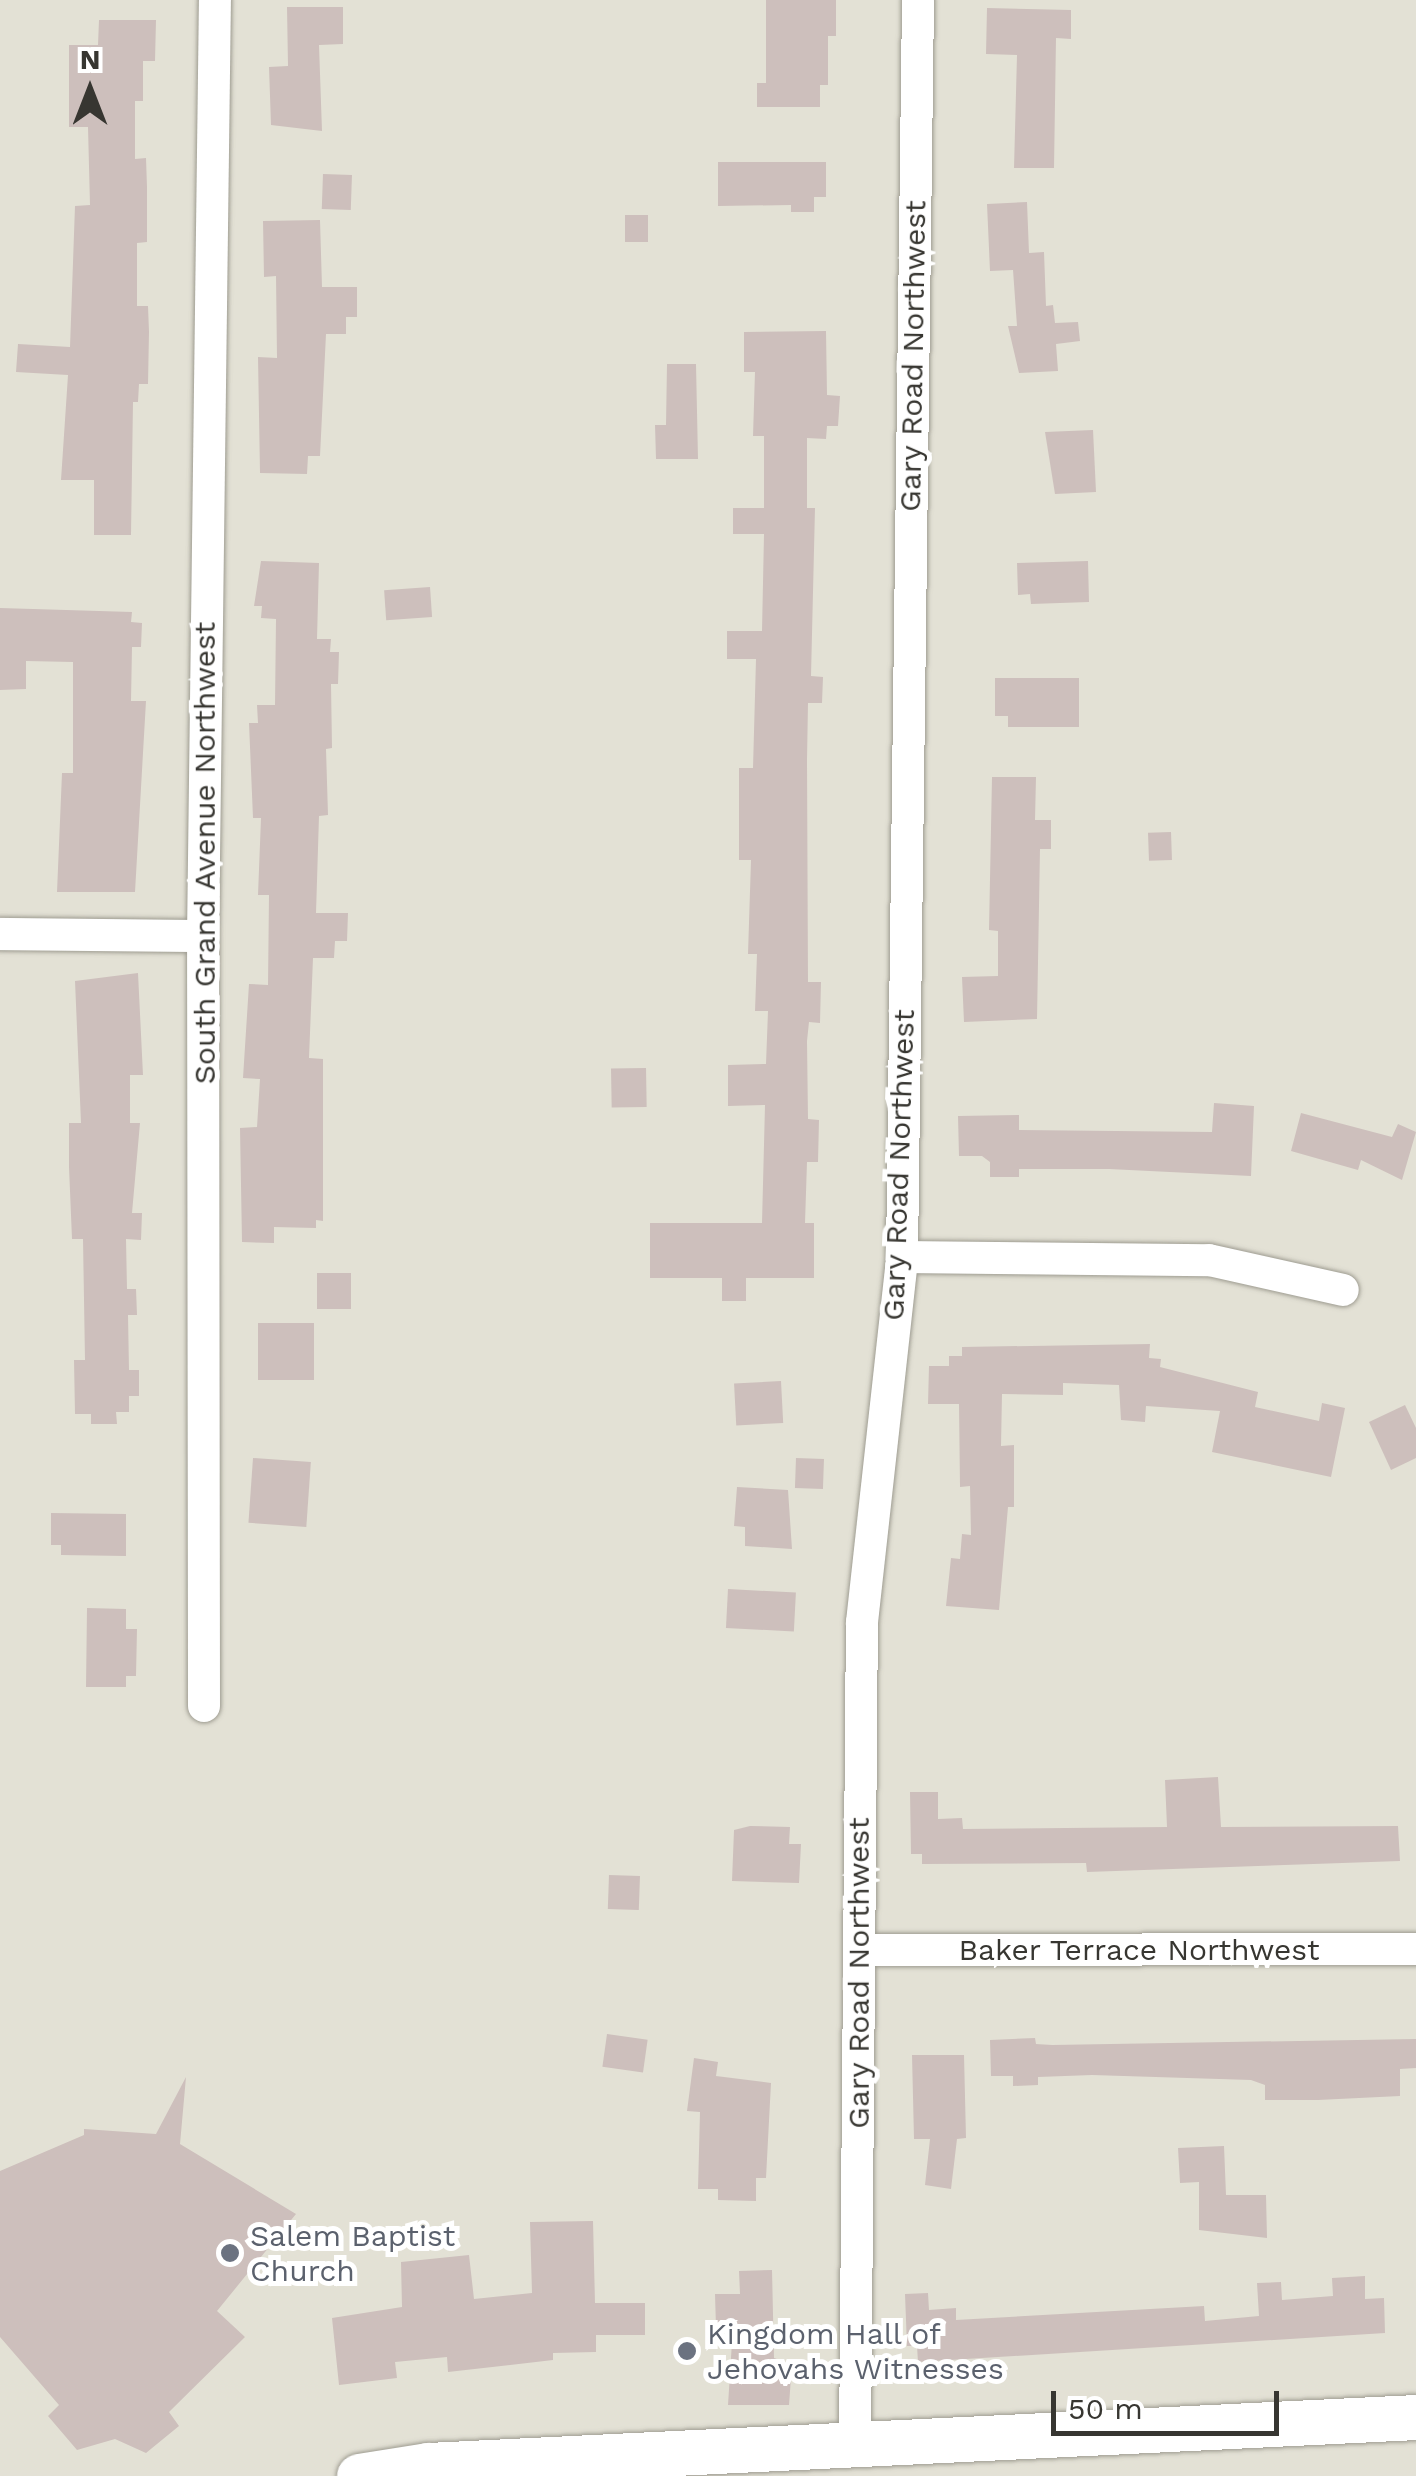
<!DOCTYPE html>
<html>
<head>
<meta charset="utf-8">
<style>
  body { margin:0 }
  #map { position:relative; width:1416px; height:2476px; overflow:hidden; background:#e3e1d5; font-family:"Work Sans",sans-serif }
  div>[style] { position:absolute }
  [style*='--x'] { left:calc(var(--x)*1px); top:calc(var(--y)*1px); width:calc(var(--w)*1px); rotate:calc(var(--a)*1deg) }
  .building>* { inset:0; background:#cdbfbc; transform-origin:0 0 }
  .roads { filter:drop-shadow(0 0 2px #9e9c91) drop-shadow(0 0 2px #9e9c91) }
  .street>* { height:32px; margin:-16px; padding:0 16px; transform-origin:16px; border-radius:16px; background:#fff }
  .secondary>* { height:45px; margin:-22.5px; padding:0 22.5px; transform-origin:22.5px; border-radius:22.5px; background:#fff }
  .dots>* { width:28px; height:28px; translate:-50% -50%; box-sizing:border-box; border:5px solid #fff; border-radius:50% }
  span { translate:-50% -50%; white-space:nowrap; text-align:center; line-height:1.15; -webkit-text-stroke:10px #fff; paint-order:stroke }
  .street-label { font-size:30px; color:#373631 }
  .worship-label { font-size:30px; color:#5b616d }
  .left { translate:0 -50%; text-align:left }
  .north { position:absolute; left:40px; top:40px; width:100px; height:100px; -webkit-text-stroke:8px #fff; paint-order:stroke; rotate:0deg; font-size:28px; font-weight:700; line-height:40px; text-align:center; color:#373631 }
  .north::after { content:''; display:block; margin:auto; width:35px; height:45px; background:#373631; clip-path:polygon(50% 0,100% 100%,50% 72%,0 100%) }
  .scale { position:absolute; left:1051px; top:2391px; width:228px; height:45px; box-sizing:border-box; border:5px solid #373631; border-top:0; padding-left:12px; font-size:30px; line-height:35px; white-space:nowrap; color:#373631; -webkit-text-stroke:8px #fff; paint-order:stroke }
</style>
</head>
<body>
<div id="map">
  <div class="building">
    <i style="clip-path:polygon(766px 0,836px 0,836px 36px,828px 36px,828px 85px,820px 85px,820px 107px,757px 107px,757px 83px,766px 83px)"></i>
    <i style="clip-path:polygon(287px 7px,343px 7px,343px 44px,319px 45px,322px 131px,271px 125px,269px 67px,288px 66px)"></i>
    <i style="clip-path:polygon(987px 8px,1071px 10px,1071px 39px,1056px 38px,1054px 168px,1014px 168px,1017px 55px,986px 54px)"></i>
    <i style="clip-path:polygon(99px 20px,156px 20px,155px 61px,143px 61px,143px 101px,135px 101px,135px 159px,146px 158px,147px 187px,147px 242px,137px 243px,137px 306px,148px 306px,149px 332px,148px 384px,139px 384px,138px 402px,133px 402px,131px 535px,94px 535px,94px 480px,61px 480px,68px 375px,16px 372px,18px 344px,70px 347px,75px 206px,90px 205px,88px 127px,69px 127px,69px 45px,98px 45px)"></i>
    <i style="clip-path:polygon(718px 162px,826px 162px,826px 197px,814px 197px,814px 212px,791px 212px,791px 205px,718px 206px)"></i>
    <i style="left:323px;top:174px;width:29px;height:35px;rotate:2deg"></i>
    <i style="clip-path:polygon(1027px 202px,1029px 253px,1044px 252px,1046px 306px,1053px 305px,1055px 323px,1078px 322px,1080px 341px,1056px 344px,1058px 371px,1019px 373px,1008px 326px,1017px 326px,1013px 270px,990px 271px,987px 204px)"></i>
    <i style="left:625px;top:215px;width:23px;height:27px"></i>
    <i style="clip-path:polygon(320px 220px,322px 287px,357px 287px,357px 317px,346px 317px,346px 334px,326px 334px,320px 456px,308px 456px,307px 474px,260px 473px,258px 357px,277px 358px,276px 276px,264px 277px,263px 221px)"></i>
    <i style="clip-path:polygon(826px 331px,827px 395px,840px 396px,838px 426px,827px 426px,826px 439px,807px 438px,807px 508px,815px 508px,811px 676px,823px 677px,822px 703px,808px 703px,807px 760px,808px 982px,821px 982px,820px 1023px,809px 1022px,807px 1041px,808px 1119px,819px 1120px,818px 1162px,807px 1162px,805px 1223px,814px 1223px,814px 1278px,746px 1278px,746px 1301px,722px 1301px,722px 1278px,650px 1278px,650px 1223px,762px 1223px,765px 1105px,728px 1106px,728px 1065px,766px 1064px,768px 1011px,755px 1011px,757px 954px,748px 954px,751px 860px,739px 860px,739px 768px,753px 768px,756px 659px,727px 659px,727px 631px,762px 631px,764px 534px,733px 534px,733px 508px,764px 508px,764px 436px,753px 436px,755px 372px,744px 372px,744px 332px)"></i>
    <i style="clip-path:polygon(667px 364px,696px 364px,698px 459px,656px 459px,655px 425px,666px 425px)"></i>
    <i style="clip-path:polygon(1093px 430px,1096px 492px,1055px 494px,1045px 432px)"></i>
    <i style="clip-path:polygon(261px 561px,319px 563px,317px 639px,331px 639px,330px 652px,339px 652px,338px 684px,331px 684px,332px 748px,326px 749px,328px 815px,319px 816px,316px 913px,348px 913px,347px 941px,335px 941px,334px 958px,313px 958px,309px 1058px,323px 1059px,323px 1221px,316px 1220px,316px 1228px,274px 1227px,274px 1243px,242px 1242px,240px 1128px,257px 1127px,260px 1079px,243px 1078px,249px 984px,268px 985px,269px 895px,258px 895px,261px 818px,253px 818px,249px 723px,258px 723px,257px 705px,275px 705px,276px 619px,261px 618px,262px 606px,254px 606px)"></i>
    <i style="clip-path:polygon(1088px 561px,1089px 602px,1031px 604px,1030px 594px,1018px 595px,1017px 563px)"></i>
    <i style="left:430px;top:587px;width:30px;height:46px;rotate:86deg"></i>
    <i style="clip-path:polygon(0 608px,132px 612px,131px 622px,142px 623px,141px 647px,132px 647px,131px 701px,146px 701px,135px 892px,57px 892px,62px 773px,73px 773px,73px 662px,26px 661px,26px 689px,0 690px)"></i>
    <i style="clip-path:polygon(995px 678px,1079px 678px,1079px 727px,1008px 727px,1008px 716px,995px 716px)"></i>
    <i style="clip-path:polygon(992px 777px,1036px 777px,1035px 820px,1051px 820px,1051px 849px,1040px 849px,1037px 1019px,964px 1022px,962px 977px,998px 976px,998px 931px,989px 930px)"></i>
    <i style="left:1171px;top:832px;width:28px;height:23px;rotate:88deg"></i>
    <i style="clip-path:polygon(138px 973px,143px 1075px,130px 1075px,130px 1123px,140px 1123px,132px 1213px,142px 1213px,141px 1240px,126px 1239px,127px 1289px,136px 1289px,137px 1315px,128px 1315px,129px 1370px,139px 1370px,139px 1396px,129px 1396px,129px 1412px,116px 1412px,117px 1424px,91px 1424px,91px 1414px,75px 1414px,74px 1360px,85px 1360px,83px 1239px,72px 1239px,69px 1167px,69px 1123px,81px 1123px,75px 981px)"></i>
    <i style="left:646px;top:1068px;width:39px;height:35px;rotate:89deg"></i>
    <i style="clip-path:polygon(1214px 1103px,1254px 1106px,1251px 1176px,1109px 1169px,1019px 1169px,1019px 1177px,990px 1177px,990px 1162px,982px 1156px,959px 1156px,958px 1116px,1019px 1115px,1019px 1130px,1212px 1132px)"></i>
    <i style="clip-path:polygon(1301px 1113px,1392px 1137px,1398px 1124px,1416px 1132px,1402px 1180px,1361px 1160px,1358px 1170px,1291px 1151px)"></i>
    <i style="left:317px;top:1273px;width:34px;height:36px"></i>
    <i style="left:258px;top:1323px;width:56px;height:57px"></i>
    <i style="clip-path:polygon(1150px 1344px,1149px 1358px,1161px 1359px,1160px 1367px,1258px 1392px,1255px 1407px,1319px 1421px,1322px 1403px,1345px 1408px,1331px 1477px,1212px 1452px,1220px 1411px,1146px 1406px,1145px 1422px,1121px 1420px,1119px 1385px,1063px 1383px,1063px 1395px,1002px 1394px,1001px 1446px,1014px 1445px,1014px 1507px,1008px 1507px,999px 1610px,946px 1606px,951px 1558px,960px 1559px,962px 1534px,971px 1535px,970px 1486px,960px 1487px,959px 1404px,928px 1404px,929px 1366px,949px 1366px,949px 1356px,962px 1356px,962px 1347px)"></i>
    <i style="left:781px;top:1381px;width:42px;height:47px;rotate:87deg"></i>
    <i style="clip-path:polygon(1405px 1405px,1416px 1428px,1416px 1458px,1391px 1470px,1369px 1422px)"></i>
    <i style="left:253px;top:1458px;width:58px;height:65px;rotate:4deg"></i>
    <i style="left:796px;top:1458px;width:28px;height:30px;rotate:2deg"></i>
    <i style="clip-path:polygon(737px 1487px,788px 1490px,792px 1549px,745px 1546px,745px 1527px,734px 1526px)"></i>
    <i style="clip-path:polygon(51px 1513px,126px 1514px,126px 1556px,61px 1555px,61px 1545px,51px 1545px)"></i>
    <i style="left:728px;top:1589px;width:68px;height:39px;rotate:3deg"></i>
    <i style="clip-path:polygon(87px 1608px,126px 1609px,126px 1629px,137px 1629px,136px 1676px,126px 1676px,126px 1687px,86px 1687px)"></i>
    <i style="clip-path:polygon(1218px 1777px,1221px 1827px,1398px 1826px,1400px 1861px,1087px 1872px,1086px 1863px,922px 1864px,922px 1854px,911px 1854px,910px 1792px,938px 1792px,938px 1819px,962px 1818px,963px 1829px,1167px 1827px,1165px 1780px)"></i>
    <i style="clip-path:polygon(750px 1826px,790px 1827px,789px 1844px,801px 1844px,799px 1883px,732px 1881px,734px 1830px)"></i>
    <i style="left:609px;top:1875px;width:31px;height:34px;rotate:2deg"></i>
    <i style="left:607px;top:2034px;width:41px;height:33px;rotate:8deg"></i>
    <i style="clip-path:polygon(1035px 2038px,1036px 2044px,1052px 2045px,1416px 2039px,1416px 2068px,1400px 2069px,1400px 2096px,1318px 2100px,1265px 2100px,1265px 2085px,1251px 2080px,1092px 2075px,1038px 2077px,1038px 2085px,1013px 2086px,1013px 2076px,991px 2076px,990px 2040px)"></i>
    <i style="clip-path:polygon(912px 2055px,964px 2055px,966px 2138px,957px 2139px,951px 2189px,925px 2185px,930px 2139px,914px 2139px)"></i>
    <i style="clip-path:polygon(694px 2058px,718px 2062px,716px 2076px,771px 2083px,766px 2178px,756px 2178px,756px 2201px,718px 2200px,718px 2189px,698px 2189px,700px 2112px,687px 2111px)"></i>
    <i style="clip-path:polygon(186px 2077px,180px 2144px,296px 2214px,217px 2311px,245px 2337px,169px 2412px,179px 2426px,146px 2453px,115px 2439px,77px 2450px,48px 2416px,59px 2405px,0 2337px,0 2171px,84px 2135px,84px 2129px,156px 2134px)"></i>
    <i style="clip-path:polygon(1224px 2146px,1226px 2195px,1266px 2195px,1267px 2238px,1199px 2230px,1199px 2182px,1180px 2183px,1178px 2148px)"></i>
    <i style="clip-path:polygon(593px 2221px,595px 2303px,645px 2303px,645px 2335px,596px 2335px,596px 2352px,553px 2353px,553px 2360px,448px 2372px,447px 2357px,395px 2362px,397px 2378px,339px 2385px,332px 2318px,402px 2307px,401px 2262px,469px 2255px,474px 2299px,532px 2293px,530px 2222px)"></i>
    <i style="clip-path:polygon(772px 2270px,774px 2358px,792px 2364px,789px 2405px,728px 2405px,733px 2326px,716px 2327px,715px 2294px,740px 2294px,739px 2271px)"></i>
    <i style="clip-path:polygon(1365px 2276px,1365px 2299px,1384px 2298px,1385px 2333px,918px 2362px,917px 2346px,907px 2346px,905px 2294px,928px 2293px,929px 2310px,956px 2308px,956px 2320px,1204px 2306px,1205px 2321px,1259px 2316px,1257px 2283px,1281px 2282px,1282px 2300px,1333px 2296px,1332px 2278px)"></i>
  </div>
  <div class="roads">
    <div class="street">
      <i style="--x:0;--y:934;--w:203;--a:0.6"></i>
      <i style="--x:902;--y:1257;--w:307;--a:0.6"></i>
      <i style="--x:1209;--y:1260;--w:137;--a:12.6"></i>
      <i style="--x:204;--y:1706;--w:770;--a:-90.07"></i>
      <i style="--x:203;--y:936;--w:936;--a:-89.27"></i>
      <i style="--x:862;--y:1950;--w:554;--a:-0.1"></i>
      <i style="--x:855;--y:2449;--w:827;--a:-89.52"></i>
      <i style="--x:862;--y:1622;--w:367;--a:-83.7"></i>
      <i style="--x:902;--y:1257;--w:1257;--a:-89.27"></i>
    </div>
    <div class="secondary">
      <i style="--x:359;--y:2476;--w:70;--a:-9.1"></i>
      <i style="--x:428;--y:2465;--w:989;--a:-2.78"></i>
    </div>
  </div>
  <div class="dots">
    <i style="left:230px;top:2253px;background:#6b7280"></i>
    <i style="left:687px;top:2351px;background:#6b7280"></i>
  </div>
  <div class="street-label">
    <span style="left:913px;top:356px;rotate:-89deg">Gary Road Northwest</span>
    <span style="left:205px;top:853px;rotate:-90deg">South Grand Avenue Northwest</span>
    <span style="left:899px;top:1165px;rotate:-88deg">Gary Road Northwest</span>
    <span style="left:1139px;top:1950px">Baker Terrace Northwest</span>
    <span style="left:859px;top:1973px;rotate:-90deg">Gary Road Northwest</span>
  </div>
  <div class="worship-label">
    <span class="left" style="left:250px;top:2253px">Salem Baptist<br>Church</span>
    <span class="left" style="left:707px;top:2351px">Kingdom Hall of<br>Jehovahs Witnesses</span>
  </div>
  <div class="north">N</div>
  <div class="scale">50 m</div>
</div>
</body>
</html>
